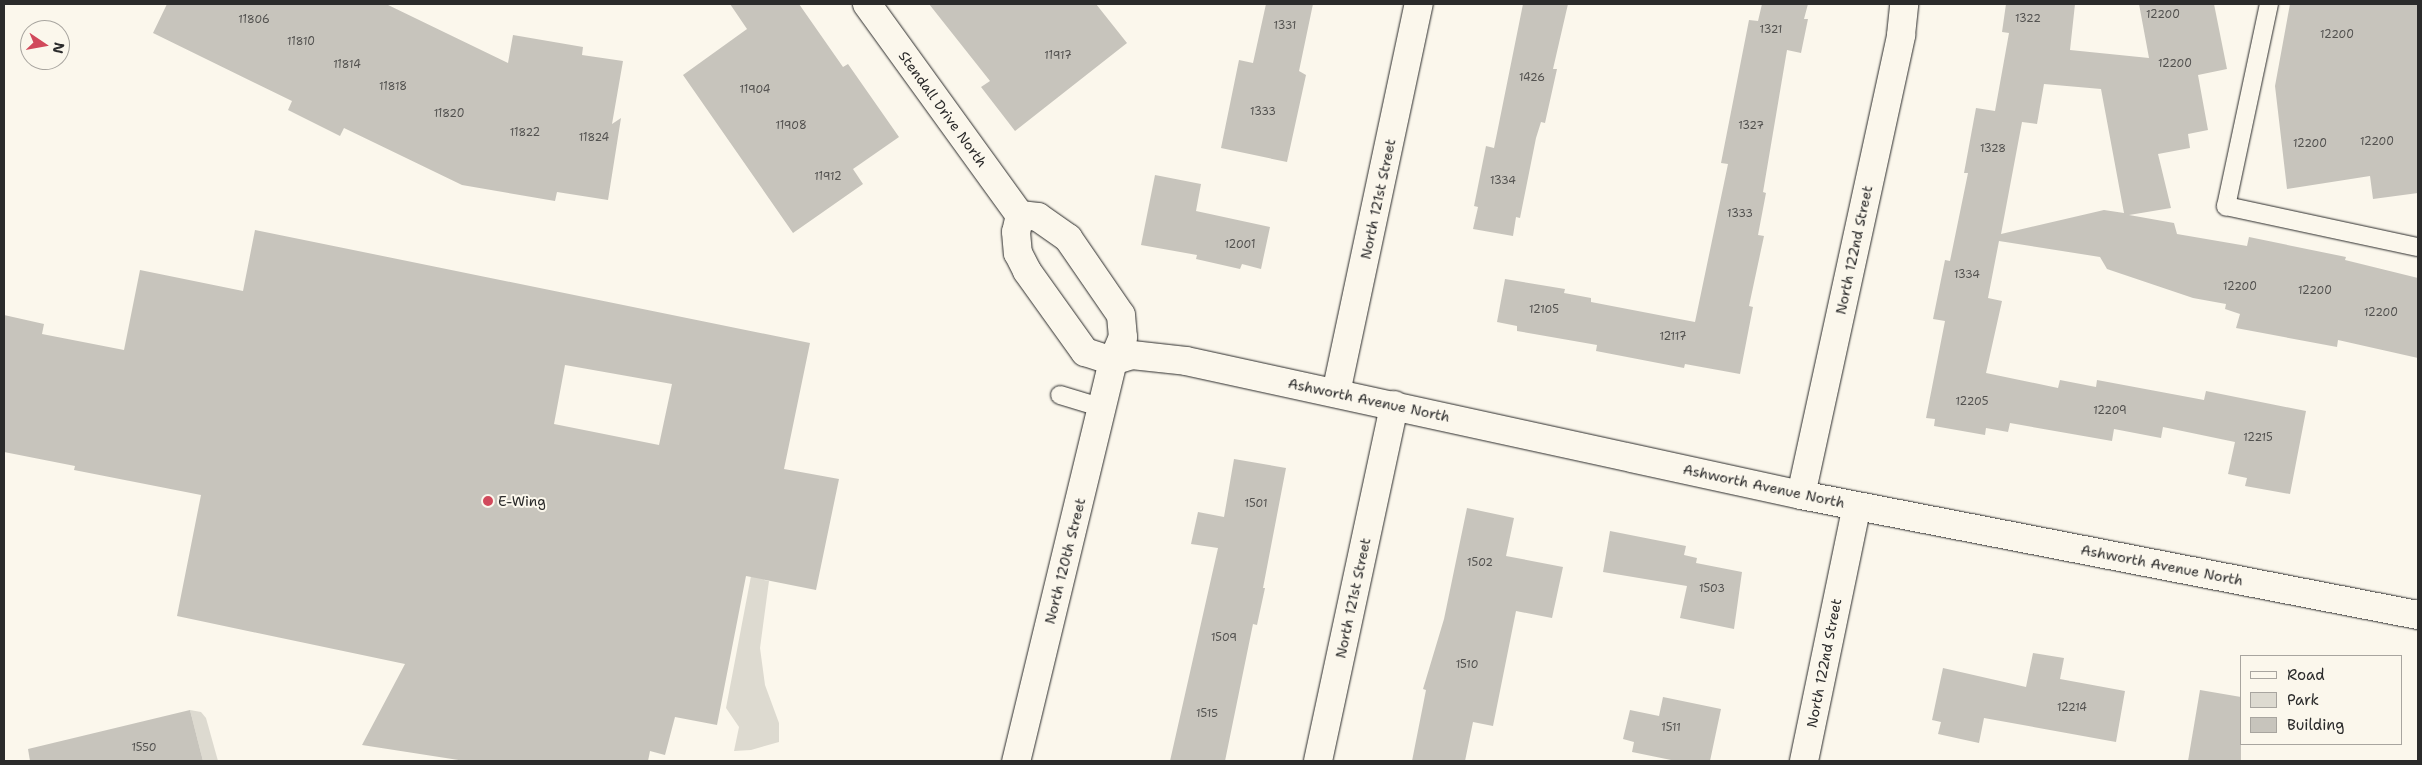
<!DOCTYPE html>
<html>
<head>
<meta charset="utf-8">
<style>
  body { margin:0 }
  #map { position:relative; width:2422px; height:765px; overflow:hidden; background:#fbf7ec; font-family:"Shantell Sans",sans-serif }
  div>[style] { position:absolute }
  [style*='--x'] { left:calc(var(--x)*1px); top:calc(var(--y)*1px); width:calc(var(--w)*1px); rotate:calc(var(--a)*1deg) }
  .green>* { inset:0; background:#dddad0 }
  .building>* { inset:0; background:#c7c4bc }
  .roads { filter:drop-shadow(0 0 1px #2b2b2b) drop-shadow(0 0 1px #2b2b2b) }
  .lane>* { height:18px; margin:-9px; padding:0 9px; transform-origin:9px; border-radius:9px; background:#fbf7ec }
  .street>* { height:28px; margin:-14px; padding:0 14px; transform-origin:14px; border-radius:14px; background:#fbf7ec }
  .dots>* { width:14px; height:14px; translate:-50% -50%; box-sizing:border-box; border:2px solid #fbf7ec; border-radius:50% }
  span { translate:-50% -50%; white-space:nowrap; text-align:center; line-height:1.15; -webkit-text-stroke:4px #fbf7ec; paint-order:stroke }
  .number-label { font-size:11px; color:#52514f }
  .number-label span { -webkit-text-stroke-width:0 }
  .street-label { font-size:14px; color:#2b2b2b }
  .poi-label { font-size:14px; color:#2b2b2b }
  .left { translate:0 -50%; text-align:left }
  .frame { position:absolute; inset:0; border:5px solid #2b2b2b; pointer-events:none }
  .legend { position:absolute; left:2240px; top:655px; width:162px; height:90px; box-sizing:border-box; background:#fbf7ec; border:1px solid #a8a59f; margin:0; padding:6px 9px; list-style:none; font-size:15px; color:#2b2b2b }
  .legend li { display:flex; align-items:center; gap:10px; height:25px }
  .legend b { width:25px; border:1px solid #a8a59f }
  .north { position:absolute; left:20px; top:20px; width:50px; height:50px; box-sizing:border-box; background:#fbf7ec; border:1px solid #a8a59f; border-radius:50%; rotate:102deg; font-size:14px; font-weight:700; line-height:20px; text-align:center; color:#2b2b2b }
  .north::after { content:''; display:block; margin:auto; width:18px; height:22px; background:#d1495b; clip-path:polygon(50% 0,100% 100%,50% 72%,0 100%) }
</style>
</head>
<body>
<div id="map">
  <div class="green">
    <i style="clip-path:polygon(755px 555px,764px 580px,769px 581px,760px 648px,765px 685px,779px 723px,779px 742px,751px 750px,734px 751px,739px 727px,726px 708px)"></i>
    <i style="clip-path:polygon(190px 710px,201px 712px,206px 718px,218px 761px,203px 761px)"></i>
  </div>
  <div class="building">
    <i style="clip-path:polygon(167px 4px,386px 4px,508px 63px,513px 35px,583px 47px,582px 55px,623px 61px,612px 124px,621px 118px,608px 200px,557px 192px,555px 201px,462px 185px,344px 128px,340px 136px,288px 110px,292px 101px,153px 33px)"></i>
    <i style="clip-path:polygon(730px 4px,799px 4px,843px 67px,848px 64px,899px 137px,853px 169px,863px 184px,793px 233px,683px 75px,747px 29px)"></i>
    <i style="clip-path:polygon(929px 4px,1096px 4px,1127px 43px,1015px 131px,981px 87px,990px 81px)"></i>
    <i style="clip-path:polygon(1266px 4px,1313px 4px,1299px 71px,1306px 75px,1287px 162px,1221px 148px,1239px 60px,1253px 63px)"></i>
    <i style="clip-path:polygon(1523px 4px,1568px 4px,1553px 69px,1557px 69px,1545px 123px,1541px 122px,1536px 138px,1520px 218px,1516px 217px,1513px 236px,1473px 229px,1478px 207px,1474px 206px,1486px 146px,1494px 148px)"></i>
    <i style="clip-path:polygon(1762px 4px,1808px 4px,1804px 19px,1808px 19px,1801px 53px,1787px 50px,1763px 192px,1766px 193px,1758px 235px,1764px 236px,1749px 306px,1753px 307px,1740px 374px,1685px 364px,1684px 368px,1596px 351px,1597px 345px,1517px 331px,1517px 326px,1497px 322px,1505px 279px,1565px 289px,1564px 293px,1591px 298px,1591px 302px,1695px 322px,1728px 164px,1721px 163px,1749px 20px,1758px 21px)"></i>
    <i style="clip-path:polygon(evenodd,2006px 4px,2075px 4px,2070px 50px,2149px 58px,2139px 4px,2214px 4px,2227px 69px,2198px 75px,2208px 130px,2188px 134px,2190px 148px,2158px 154px,2171px 208px,2129px 215px,2174px 223px,2177px 234px,2247px 246px,2249px 237px,2346px 257px,2345px 260px,2418px 278px,2418px 358px,2338px 340px,2337px 347px,2236px 328px,2240px 314px,2225px 309px,2226px 304px,2193px 298px,2107px 269px,2100px 257px,1999px 241px,1988px 298px,2002px 301px,1986px 373px,2058px 388px,2060px 380px,2096px 387px,2097px 380px,2204px 400px,2206px 391px,2306px 411px,2290px 494px,2245px 486px,2247px 478px,2228px 474px,2235px 442px,2163px 427px,2161px 438px,2114px 429px,2112px 441px,2010px 423px,2008px 432px,1986px 428px,1985px 435px,1934px 426px,1935px 419px,1926px 418px,1945px 321px,1933px 319px,1945px 260px,1950px 261px,1968px 173px,1964px 173px,1976px 108px,1995px 111px,2009px 33px,2002px 32px,2006px 4px,2044px 84px,2101px 89px,2124px 213px,2104px 210px,2001px 234px,2022px 122px,2037px 124px,2044px 84px)"></i>
    <i style="clip-path:polygon(2290px 4px,2418px 4px,2418px 193px,2373px 199px,2370px 176px,2287px 189px,2275px 86px)"></i>
    <i style="clip-path:polygon(1155px 175px,1201px 184px,1196px 211px,1270px 227px,1261px 269px,1242px 264px,1240px 269px,1196px 259px,1197px 255px,1141px 245px)"></i>
    <i style="clip-path:polygon(evenodd,255px 230px,810px 343px,784px 469px,839px 479px,816px 590px,746px 576px,717px 725px,675px 717px,665px 755px,650px 751px,648px 761px,465px 761px,362px 745px,405px 664px,177px 616px,201px 495px,74px 470px,75px 466px,4px 452px,4px 315px,44px 324px,42px 334px,124px 350px,140px 270px,243px 291px,255px 230px,565px 365px,672px 384px,659px 445px,554px 424px,565px 365px)"></i>
    <i style="clip-path:polygon(1234px 459px,1286px 468px,1263px 588px,1265px 588px,1257px 625px,1253px 624px,1225px 761px,1170px 761px,1218px 548px,1191px 544px,1198px 512px,1224px 517px)"></i>
    <i style="clip-path:polygon(1467px 508px,1514px 518px,1506px 556px,1563px 567px,1552px 618px,1516px 611px,1493px 726px,1473px 722px,1465px 761px,1412px 761px,1426px 690px,1423px 689px,1444px 619px)"></i>
    <i style="clip-path:polygon(1610px 531px,1686px 546px,1684px 555px,1697px 558px,1696px 563px,1742px 572px,1734px 629px,1680px 618px,1687px 586px,1603px 572px)"></i>
    <i style="clip-path:polygon(2033px 653px,2064px 658px,2060px 679px,2125px 691px,2116px 742px,1984px 718px,1979px 743px,1938px 734px,1941px 722px,1932px 720px,1943px 668px,2026px 687px)"></i>
    <i style="clip-path:polygon(2200px 690px,2241px 697px,2241px 761px,2188px 761px)"></i>
    <i style="clip-path:polygon(1663px 697px,1721px 709px,1710px 761px,1676px 761px,1632px 752px,1634px 742px,1623px 739px,1630px 710px,1659px 716px)"></i>
    <i style="clip-path:polygon(190px 710px,203px 761px,30px 761px,28px 749px)"></i>
  </div>
  <div class="roads">
    <div class="lane">
      <i style="--x:2269;--y:4;--w:207;--a:102"></i>
      <i style="--x:2226;--y:206;--w:196;--a:12.1"></i>
      <i style="--x:1060;--y:395;--w:45;--a:16.8"></i>
    </div>
    <div class="street">
      <i style="--x:867;--y:4;--w:261;--a:54.1"></i>
      <i style="--x:1020;--y:215;--w:18;--a:6"></i>
      <i style="--x:1038;--y:217;--w:37;--a:35"></i>
      <i style="--x:1068;--y:238;--w:93;--a:55.5"></i>
      <i style="--x:1121;--y:315;--w:22;--a:85"></i>
      <i style="--x:1123;--y:337;--w:26;--a:113"></i>
      <i style="--x:1113;--y:361;--w:412;--a:103.6"></i>
      <i style="--x:1020;--y:215;--w:17;--a:103"></i>
      <i style="--x:1016;--y:232;--w:21;--a:85"></i>
      <i style="--x:1018;--y:253;--w:20;--a:63"></i>
      <i style="--x:1027;--y:271;--w:100;--a:54.4"></i>
      <i style="--x:1085;--y:352;--w:29;--a:18"></i>
      <i style="--x:1113;--y:361;--w:20;--a:-18"></i>
      <i style="--x:1132;--y:355;--w:54;--a:6.3"></i>
      <i style="--x:1186;--y:361;--w:629;--a:12.29"></i>
      <i style="--x:1801;--y:495;--w:629;--a:11.01"></i>
      <i style="--x:1336;--y:393;--w:398;--a:-78"></i>
      <i style="--x:1801;--y:495;--w:471;--a:-77.7"></i>
      <i style="--x:1901;--y:35;--w:31;--a:-84"></i>
      <i style="--x:1318;--y:761;--w:364;--a:-77.9"></i>
      <i style="--x:1804;--y:761;--w:260;--a:-78.3"></i>
    </div>
  </div>
  <div class="dots">
    <i style="left:488px;top:501px;background:#d1495b"></i>
  </div>
  <div class="number-label">
    <span style="left:2163px;top:15px">12200</span>
    <span style="left:2028px;top:19px">1322</span>
    <span style="left:254px;top:20px">11806</span>
    <span style="left:1285px;top:26px">1331</span>
    <span style="left:1771px;top:30px">1321</span>
    <span style="left:2337px;top:35px">12200</span>
    <span style="left:301px;top:42px">11810</span>
    <span style="left:1058px;top:56px">11917</span>
    <span style="left:2175px;top:64px">12200</span>
    <span style="left:347px;top:65px">11814</span>
    <span style="left:1532px;top:78px">1426</span>
    <span style="left:393px;top:87px">11818</span>
    <span style="left:755px;top:90px">11904</span>
    <span style="left:1263px;top:112px">1333</span>
    <span style="left:449px;top:114px">11820</span>
    <span style="left:791px;top:126px">11908</span>
    <span style="left:1751px;top:126px">1327</span>
    <span style="left:525px;top:133px">11822</span>
    <span style="left:594px;top:138px">11824</span>
    <span style="left:2377px;top:142px">12200</span>
    <span style="left:2310px;top:144px">12200</span>
    <span style="left:1993px;top:149px">1328</span>
    <span style="left:828px;top:177px">11912</span>
    <span style="left:1503px;top:181px">1334</span>
    <span style="left:1740px;top:214px">1333</span>
    <span style="left:1240px;top:245px">12001</span>
    <span style="left:1967px;top:275px">1334</span>
    <span style="left:2240px;top:287px">12200</span>
    <span style="left:2315px;top:291px">12200</span>
    <span style="left:1544px;top:310px">12105</span>
    <span style="left:2381px;top:313px">12200</span>
    <span style="left:1673px;top:337px">12117</span>
    <span style="left:1972px;top:402px">12205</span>
    <span style="left:2110px;top:411px">12209</span>
    <span style="left:2258px;top:438px">12215</span>
    <span style="left:1256px;top:504px">1501</span>
    <span style="left:1480px;top:563px">1502</span>
    <span style="left:1712px;top:589px">1503</span>
    <span style="left:1224px;top:638px">1509</span>
    <span style="left:1467px;top:665px">1510</span>
    <span style="left:2072px;top:708px">12214</span>
    <span style="left:1207px;top:714px">1515</span>
    <span style="left:1671px;top:728px">1511</span>
    <span style="left:144px;top:748px">1550</span>
  </div>
  <div class="street-label">
    <span style="left:943px;top:109px;rotate:54deg">Stendall Drive North</span>
    <span style="left:1378px;top:199px;rotate:-78deg">North 121st Street</span>
    <span style="left:1854px;top:250px;rotate:-78deg">North 122nd Street</span>
    <span style="left:1369px;top:400px;rotate:12deg">Ashworth Avenue North</span>
    <span style="left:1764px;top:486px;rotate:12deg">Ashworth Avenue North</span>
    <span style="left:1065px;top:561px;rotate:-76deg">North 120th Street</span>
    <span style="left:2162px;top:565px;rotate:11deg">Ashworth Avenue North</span>
    <span style="left:1353px;top:598px;rotate:-78deg">North 121st Street</span>
    <span style="left:1824px;top:663px;rotate:-79deg">North 122nd Street</span>
  </div>
  <div class="poi-label">
    <span class="left" style="left:498px;top:501px">E-Wing</span>
  </div>
  <div class="frame"></div>
  <ul class="legend">
  <li><b style="height:6px;background:#fbf7ec"></b>Road</li>
  <li><b style="height:14px;background:#dddad0"></b>Park</li>
  <li><b style="height:14px;background:#c7c4bc"></b>Building</li>
  </ul>
  <div class="north">N</div>
</div>
</body>
</html>
